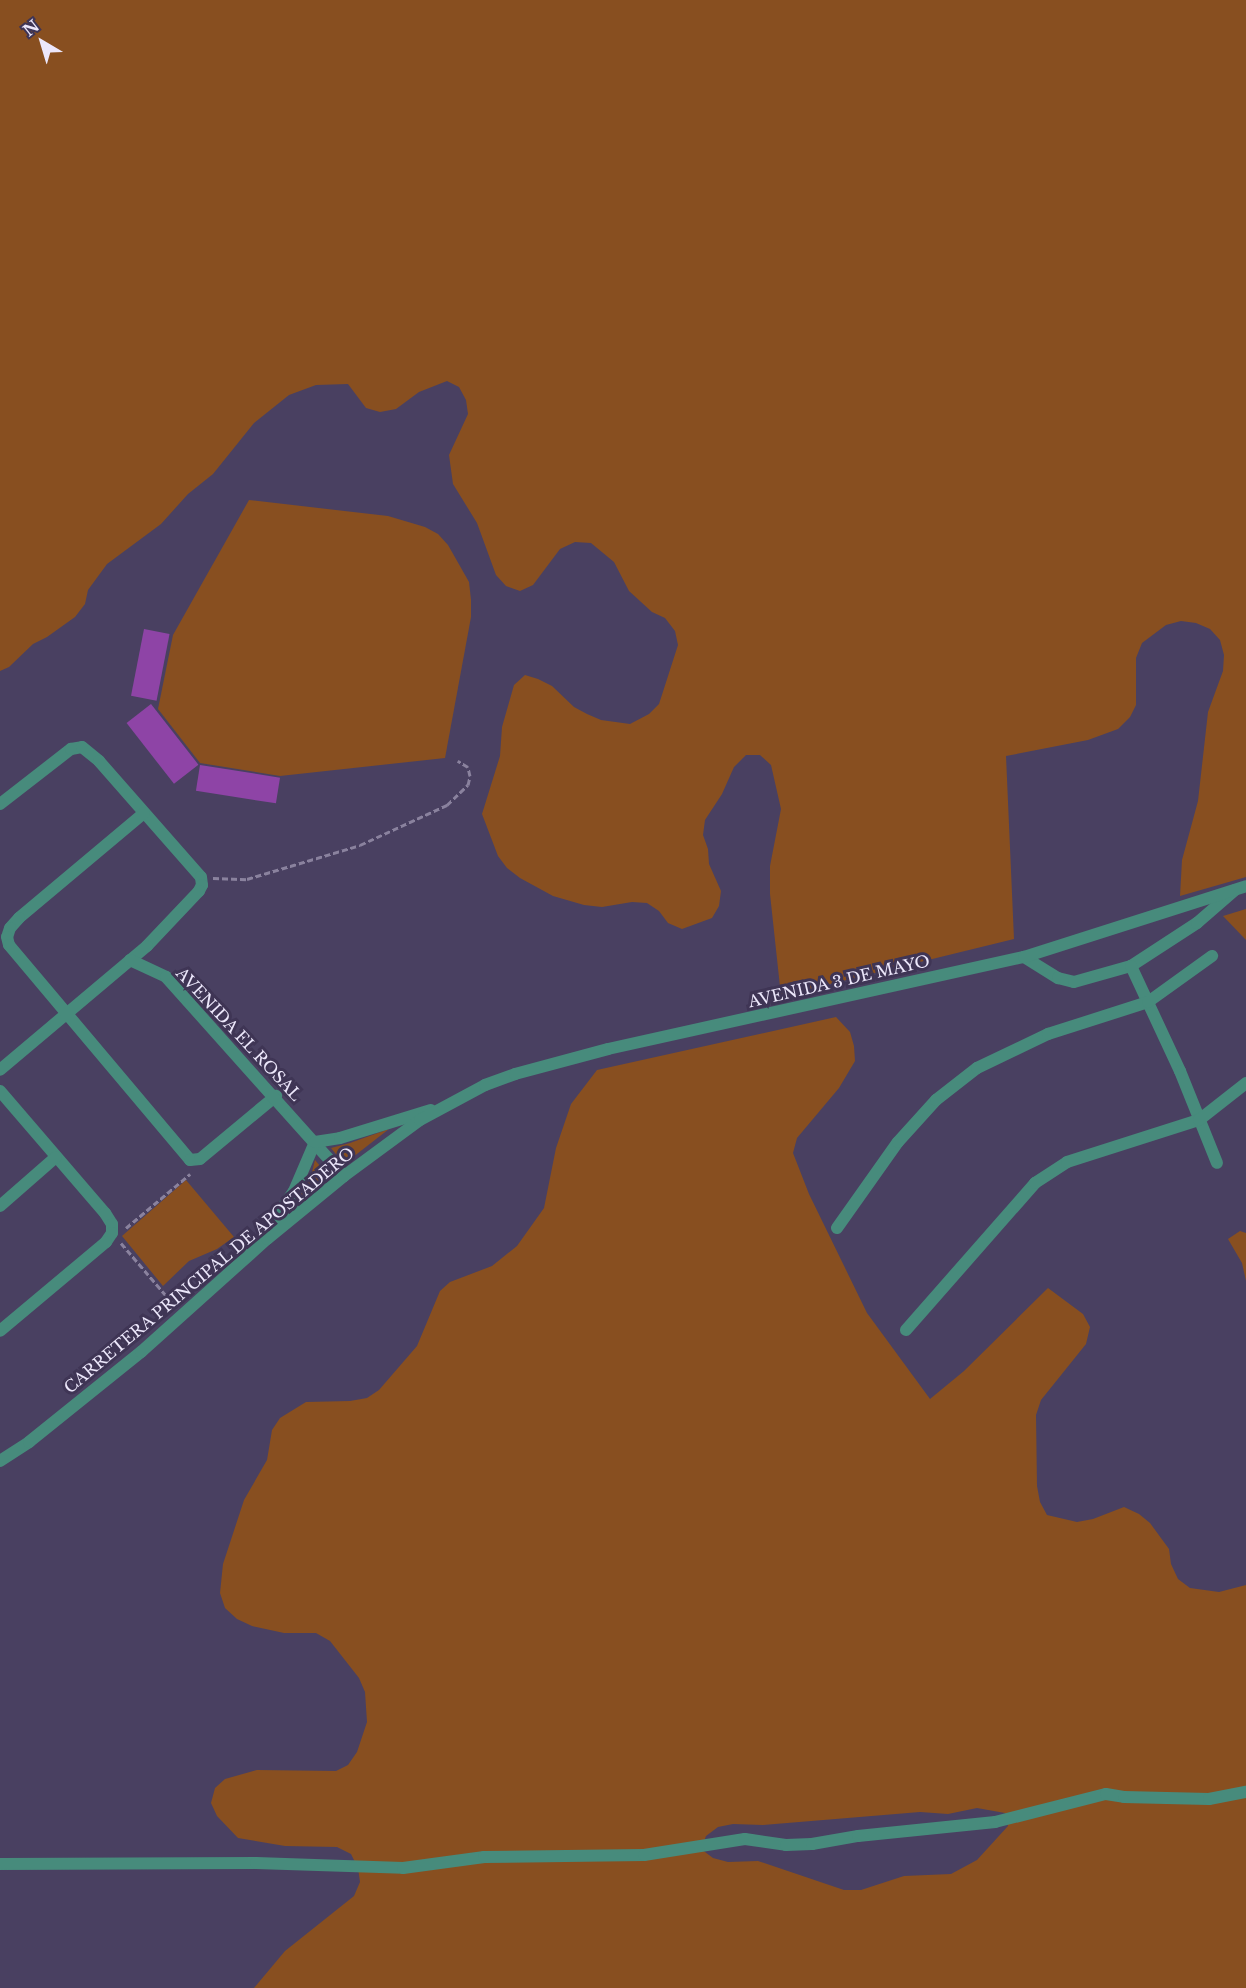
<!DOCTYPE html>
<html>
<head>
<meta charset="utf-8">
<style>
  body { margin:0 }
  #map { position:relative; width:1246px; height:1988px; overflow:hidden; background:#494061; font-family:"Libre Baskerville",serif }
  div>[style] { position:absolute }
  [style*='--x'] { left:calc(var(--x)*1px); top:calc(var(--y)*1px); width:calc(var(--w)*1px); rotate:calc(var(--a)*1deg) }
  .green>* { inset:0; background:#884f20 }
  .building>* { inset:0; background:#8e44a6; transform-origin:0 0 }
  .path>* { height:3px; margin-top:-1.5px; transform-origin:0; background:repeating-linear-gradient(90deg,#8a829e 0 6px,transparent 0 9px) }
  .minor>* { height:12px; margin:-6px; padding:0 6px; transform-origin:6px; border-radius:6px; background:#478b7c }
  .tertiary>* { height:12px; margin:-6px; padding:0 6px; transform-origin:6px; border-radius:6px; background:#478b7c }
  span { translate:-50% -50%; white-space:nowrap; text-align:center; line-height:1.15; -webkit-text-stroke:6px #3f3555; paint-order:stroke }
  .street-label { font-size:16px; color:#ece7fb }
  .north { position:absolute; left:12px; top:12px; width:60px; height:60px; -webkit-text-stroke:4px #3f3555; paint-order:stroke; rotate:322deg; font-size:16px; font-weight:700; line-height:24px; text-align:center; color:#ece7fb }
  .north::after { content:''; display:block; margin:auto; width:21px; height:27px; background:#ece7fb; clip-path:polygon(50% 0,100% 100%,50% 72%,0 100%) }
</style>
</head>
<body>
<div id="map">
  <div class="green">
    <i style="clip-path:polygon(0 0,1246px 0,1246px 877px,1180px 896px,1182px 860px,1198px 801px,1208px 712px,1223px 671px,1224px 655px,1220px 640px,1210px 629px,1196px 623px,1181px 621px,1166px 625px,1142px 643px,1136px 658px,1136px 705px,1130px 717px,1118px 729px,1088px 740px,1006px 756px,1014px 939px,781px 996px,770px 894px,770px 866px,781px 809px,771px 765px,760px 755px,746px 755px,734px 767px,722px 794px,705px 820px,703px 835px,708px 849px,709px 864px,721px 891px,719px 906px,712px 918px,682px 929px,668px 923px,659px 911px,647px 903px,632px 902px,602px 907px,584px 905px,553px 896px,520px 878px,507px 868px,498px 856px,482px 814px,500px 756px,502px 727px,514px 685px,525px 675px,538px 679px,552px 686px,574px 707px,587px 714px,601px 720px,630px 724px,649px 714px,659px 704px,678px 645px,675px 631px,665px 618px,652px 612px,629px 591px,614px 562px,591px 543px,575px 542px,560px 549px,533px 585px,520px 591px,506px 586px,496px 575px,477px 523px,453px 484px,449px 455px,468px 414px,466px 400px,459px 387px,447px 381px,419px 392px,396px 409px,380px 412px,366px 408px,348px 384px,316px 385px,289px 395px,254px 423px,213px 474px,188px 494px,161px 524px,107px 564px,88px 590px,85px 604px,75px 617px,47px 637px,33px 644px,9px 667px,0 671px)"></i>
    <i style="clip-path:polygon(249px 500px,388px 516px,425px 527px,438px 534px,448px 545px,469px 582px,471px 600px,471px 617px,445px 758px,280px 776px,200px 763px,158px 709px,173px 635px)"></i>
    <i style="clip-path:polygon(1246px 909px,1246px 940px,1223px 916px)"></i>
    <i style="clip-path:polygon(evenodd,836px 1017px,850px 1032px,854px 1046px,855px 1061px,839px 1088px,797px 1138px,793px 1153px,809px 1194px,867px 1313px,930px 1399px,964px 1371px,1048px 1288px,1083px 1314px,1090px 1327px,1086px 1344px,1041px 1400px,1036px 1415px,1037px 1486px,1040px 1502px,1047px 1515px,1077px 1522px,1093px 1519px,1124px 1507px,1139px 1514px,1150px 1523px,1169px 1549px,1171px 1564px,1178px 1579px,1190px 1588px,1219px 1592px,1246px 1585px,1246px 1988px,254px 1988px,285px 1951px,354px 1896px,360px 1882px,358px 1868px,351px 1854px,337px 1847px,285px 1846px,238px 1838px,217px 1816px,211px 1803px,215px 1788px,225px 1779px,257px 1770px,336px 1771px,348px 1765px,357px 1752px,367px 1722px,365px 1692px,359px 1678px,330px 1641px,316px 1633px,284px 1633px,252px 1626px,237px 1619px,225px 1608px,220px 1593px,223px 1564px,244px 1500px,267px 1460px,272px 1430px,280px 1418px,306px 1402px,350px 1401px,367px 1398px,379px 1390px,417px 1346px,440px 1291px,450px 1282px,492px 1266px,517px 1246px,544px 1208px,556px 1148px,571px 1104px,597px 1070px,836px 1017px,977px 1808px,1005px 1813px,1008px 1826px,977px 1860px,951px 1874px,904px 1876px,861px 1890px,844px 1890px,758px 1861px,728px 1862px,713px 1858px,701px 1849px,706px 1836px,718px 1827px,733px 1824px,763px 1825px,920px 1812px,948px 1814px,977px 1808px)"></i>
    <i style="clip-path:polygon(389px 1129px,344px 1164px,331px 1148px,350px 1143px)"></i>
    <i style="clip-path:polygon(315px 1160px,329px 1177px,297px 1203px,312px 1172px)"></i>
    <i style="clip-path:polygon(186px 1180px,234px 1237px,217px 1249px,189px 1261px,163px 1286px,122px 1236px)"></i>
    <i style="clip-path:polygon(1240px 1231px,1246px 1233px,1246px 1281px,1242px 1263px,1228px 1239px)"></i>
  </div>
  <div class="building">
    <i style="left:144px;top:629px;width:26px;height:68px;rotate:11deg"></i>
    <i style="left:151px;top:704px;width:77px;height:31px;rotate:52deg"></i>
    <i style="left:200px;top:765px;width:81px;height:26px;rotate:9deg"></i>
  </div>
  <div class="path">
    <i style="--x:213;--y:878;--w:34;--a:2"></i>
    <i style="--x:247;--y:879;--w:118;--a:-16.7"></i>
    <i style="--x:360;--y:845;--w:96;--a:-24.7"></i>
    <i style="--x:447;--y:805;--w:29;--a:-44"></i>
    <i style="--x:468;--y:785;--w:9;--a:-77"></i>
    <i style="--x:470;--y:776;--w:9;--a:-103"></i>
    <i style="--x:468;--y:767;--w:12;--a:-149"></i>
    <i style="--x:126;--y:1228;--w:84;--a:-40.2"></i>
    <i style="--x:121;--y:1243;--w:83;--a:49.4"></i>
  </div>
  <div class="minor">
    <i style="--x:0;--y:804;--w:90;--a:-37.8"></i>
    <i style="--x:71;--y:749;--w:11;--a:-10"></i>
    <i style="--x:82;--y:747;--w:22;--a:39"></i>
    <i style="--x:99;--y:761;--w:154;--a:48.7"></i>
    <i style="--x:201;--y:877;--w:8;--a:83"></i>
    <i style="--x:202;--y:885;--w:7;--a:117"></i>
    <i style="--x:199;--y:891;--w:76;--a:133.4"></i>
    <i style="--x:147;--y:946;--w:192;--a:139.9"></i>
    <i style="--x:144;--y:813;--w:163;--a:140"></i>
    <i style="--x:19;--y:918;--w:13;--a:132"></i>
    <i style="--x:10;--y:928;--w:9;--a:108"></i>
    <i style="--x:7;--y:937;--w:8;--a:76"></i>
    <i style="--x:9;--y:945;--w:281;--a:49.9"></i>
    <i style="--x:190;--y:1160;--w:10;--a:-6"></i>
    <i style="--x:200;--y:1159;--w:99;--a:-39.7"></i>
    <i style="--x:1024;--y:957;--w:40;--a:32"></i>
    <i style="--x:1058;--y:978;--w:16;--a:14"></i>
    <i style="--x:1074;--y:982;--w:59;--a:-15.7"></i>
    <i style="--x:1131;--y:966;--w:79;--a:-33.1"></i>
    <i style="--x:1197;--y:923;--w:50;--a:-41"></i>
    <i style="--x:130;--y:960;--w:40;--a:25"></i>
    <i style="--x:166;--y:977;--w:267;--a:48.2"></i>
    <i style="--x:1131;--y:966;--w:116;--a:65"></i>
    <i style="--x:1180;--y:1071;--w:99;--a:68.1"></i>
    <i style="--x:0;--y:1091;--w:161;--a:49.3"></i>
    <i style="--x:105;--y:1213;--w:13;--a:58"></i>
    <i style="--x:112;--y:1224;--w:9;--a:90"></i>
    <i style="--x:112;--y:1233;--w:11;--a:124"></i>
    <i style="--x:106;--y:1242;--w:138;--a:140"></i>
    <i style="--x:0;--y:1206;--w:74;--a:-41.2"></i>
    <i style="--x:837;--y:1228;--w:105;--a:-54.7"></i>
    <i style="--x:898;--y:1142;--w:57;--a:-47.9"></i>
    <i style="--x:936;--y:1100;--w:52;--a:-38"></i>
    <i style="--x:977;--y:1068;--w:79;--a:-25.6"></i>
    <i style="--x:1048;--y:1034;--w:105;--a:-17.7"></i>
    <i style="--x:1148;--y:1002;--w:79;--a:-35.7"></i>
    <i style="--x:258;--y:1243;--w:63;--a:-55.3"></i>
    <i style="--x:294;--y:1191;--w:53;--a:-66.8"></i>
    <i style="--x:315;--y:1142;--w:25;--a:-9"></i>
    <i style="--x:340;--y:1138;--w:95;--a:-17.1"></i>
    <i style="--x:906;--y:1330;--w:196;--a:-48.7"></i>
    <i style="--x:1035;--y:1183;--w:38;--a:-33"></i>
    <i style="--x:1067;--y:1162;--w:139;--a:-17.7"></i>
    <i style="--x:1199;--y:1120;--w:60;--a:-38.2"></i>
    <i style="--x:0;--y:1864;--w:256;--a:-0.2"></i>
    <i style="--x:256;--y:1863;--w:147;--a:1.9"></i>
    <i style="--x:403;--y:1868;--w:82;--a:-7.7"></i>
    <i style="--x:484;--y:1857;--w:160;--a:-0.7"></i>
    <i style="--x:644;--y:1855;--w:102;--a:-9"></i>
    <i style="--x:745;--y:1839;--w:41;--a:8.3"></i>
    <i style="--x:786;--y:1845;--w:26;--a:-2"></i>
    <i style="--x:812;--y:1844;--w:47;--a:-9.9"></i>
    <i style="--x:858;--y:1836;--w:138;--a:-5.8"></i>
    <i style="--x:995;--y:1822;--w:114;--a:-14.2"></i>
    <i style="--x:1106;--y:1794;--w:18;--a:9"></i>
    <i style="--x:1124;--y:1797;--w:85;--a:1.3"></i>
    <i style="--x:1209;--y:1799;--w:38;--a:-11"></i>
  </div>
  <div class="tertiary">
    <i style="--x:0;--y:1461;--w:35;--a:-33"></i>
    <i style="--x:29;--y:1442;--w:144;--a:-38.8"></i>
    <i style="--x:141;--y:1352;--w:169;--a:-41.9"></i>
    <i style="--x:267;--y:1239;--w:99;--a:-39.3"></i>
    <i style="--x:344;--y:1176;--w:94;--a:-36.4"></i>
    <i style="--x:420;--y:1120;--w:74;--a:-28.3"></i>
    <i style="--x:485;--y:1085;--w:32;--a:-20"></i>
    <i style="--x:515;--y:1074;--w:96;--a:-15"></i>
    <i style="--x:608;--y:1049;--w:426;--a:-12.5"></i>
    <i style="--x:1024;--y:957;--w:233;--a:-17.7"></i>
  </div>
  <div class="street-label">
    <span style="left:839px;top:981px;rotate:-13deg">AVENIDA 3 DE MAYO</span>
    <span style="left:239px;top:1034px;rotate:47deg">AVENIDA EL ROSAL</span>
    <span style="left:209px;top:1270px;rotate:-40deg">CARRETERA PRINCIPAL DE APOSTADERO</span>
  </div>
  <div class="north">N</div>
</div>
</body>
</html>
